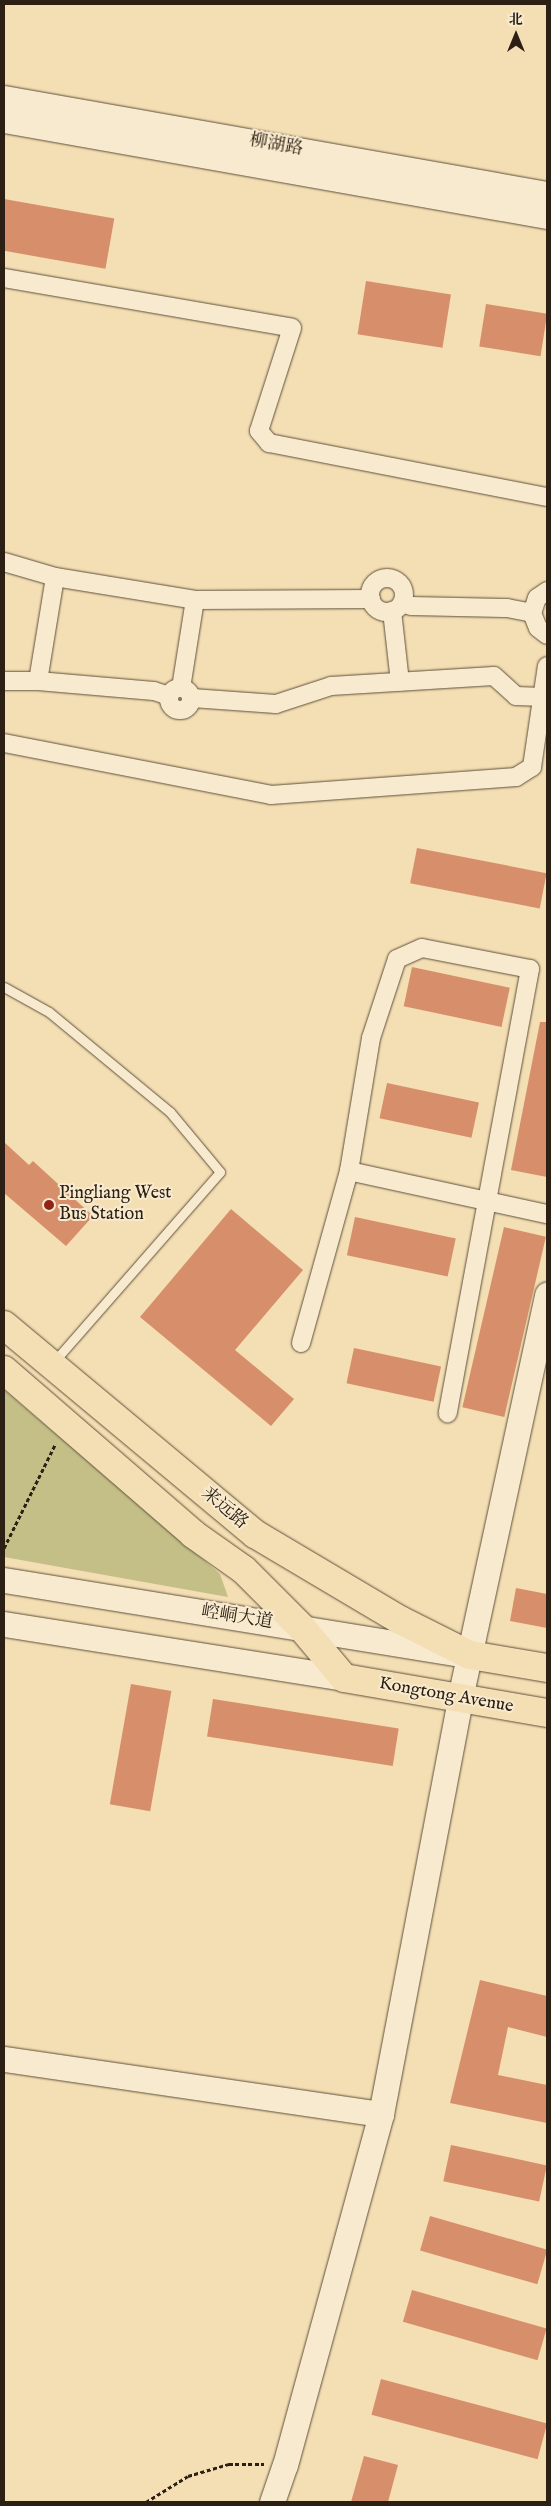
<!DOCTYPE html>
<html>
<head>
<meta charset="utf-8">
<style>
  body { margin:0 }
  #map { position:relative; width:551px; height:2506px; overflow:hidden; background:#f4deb3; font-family:"IM FELL English","Noto Serif SC",serif }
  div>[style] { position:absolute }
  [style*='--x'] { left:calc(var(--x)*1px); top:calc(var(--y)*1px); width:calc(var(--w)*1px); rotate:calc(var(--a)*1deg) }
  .green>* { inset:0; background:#c3bf87 }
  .building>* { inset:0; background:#d68f6a; transform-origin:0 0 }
  .path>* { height:3px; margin-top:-1.5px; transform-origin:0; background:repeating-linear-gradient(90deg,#2c2014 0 4px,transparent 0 6.5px) }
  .roads { filter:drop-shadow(0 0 1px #5e503c) drop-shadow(0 0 1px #5e503c) }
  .lane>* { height:9px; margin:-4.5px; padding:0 4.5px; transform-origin:4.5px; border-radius:4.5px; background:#f8eace }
  .street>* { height:18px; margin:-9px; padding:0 9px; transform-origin:9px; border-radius:9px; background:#f8eace }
  .street>.ring { margin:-9px; padding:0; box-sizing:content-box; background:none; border:18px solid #f8eace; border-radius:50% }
  .secondary>* { height:25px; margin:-12.5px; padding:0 12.5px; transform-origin:12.5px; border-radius:12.5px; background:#f8eace }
  .primary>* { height:28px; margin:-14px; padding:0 14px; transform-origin:14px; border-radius:14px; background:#f4deb3 }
  .dots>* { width:14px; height:14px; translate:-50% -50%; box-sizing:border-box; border:2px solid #f8eace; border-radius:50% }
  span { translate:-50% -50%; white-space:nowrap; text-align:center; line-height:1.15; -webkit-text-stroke:4px #f8eace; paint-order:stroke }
  .street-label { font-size:18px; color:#2c2014 }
  .poi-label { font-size:18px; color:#2c2014 }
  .left { translate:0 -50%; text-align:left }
  .frame { position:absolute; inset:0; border:5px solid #2c2014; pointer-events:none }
  .north { position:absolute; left:491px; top:10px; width:50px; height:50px; -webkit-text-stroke:4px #f8eace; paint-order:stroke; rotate:0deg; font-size:14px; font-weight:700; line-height:20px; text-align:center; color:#2c2014 }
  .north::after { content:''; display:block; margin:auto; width:18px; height:22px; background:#2c2014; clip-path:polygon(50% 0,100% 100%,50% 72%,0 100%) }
</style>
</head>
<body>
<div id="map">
  <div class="green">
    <i style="clip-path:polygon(4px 1390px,220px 1574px,228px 1597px,4px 1557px)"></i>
  </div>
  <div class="building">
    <i style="left:4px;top:199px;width:112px;height:51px;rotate:10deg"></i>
    <i style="left:366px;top:281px;width:86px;height:54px;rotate:9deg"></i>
    <i style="left:486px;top:304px;width:62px;height:43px;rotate:9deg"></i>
    <i style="left:417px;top:848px;width:132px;height:36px;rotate:11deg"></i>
    <i style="left:412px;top:967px;width:100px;height:40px;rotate:12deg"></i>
    <i style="clip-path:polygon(540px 1022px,547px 1022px,547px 1177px,511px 1170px)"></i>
    <i style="left:387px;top:1083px;width:94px;height:36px;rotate:12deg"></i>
    <i style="clip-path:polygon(4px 1142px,29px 1165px,33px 1161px,93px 1216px,66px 1246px,4px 1193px)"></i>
    <i style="clip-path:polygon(231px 1209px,303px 1270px,235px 1350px,294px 1399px,271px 1426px,140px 1317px)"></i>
    <i style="left:355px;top:1217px;width:103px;height:39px;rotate:12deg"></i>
    <i style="left:504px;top:1227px;width:43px;height:185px;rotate:13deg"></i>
    <i style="left:354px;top:1348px;width:89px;height:36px;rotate:12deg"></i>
    <i style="clip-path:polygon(516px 1588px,547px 1594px,547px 1628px,510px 1621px)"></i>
    <i style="left:131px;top:1684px;width:41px;height:122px;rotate:10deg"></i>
    <i style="left:213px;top:1699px;width:188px;height:38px;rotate:9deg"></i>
    <i style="clip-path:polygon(480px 1980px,547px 1996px,547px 2037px,508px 2027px,498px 2075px,547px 2085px,547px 2123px,450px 2103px)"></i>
    <i style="left:451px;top:2145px;width:98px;height:37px;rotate:12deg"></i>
    <i style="left:430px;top:2216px;width:122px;height:36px;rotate:16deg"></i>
    <i style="left:412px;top:2290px;width:140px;height:33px;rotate:16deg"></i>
    <i style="left:381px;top:2379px;width:172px;height:37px;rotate:15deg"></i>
    <i style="clip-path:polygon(364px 2456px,398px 2465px,388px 2502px,351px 2502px)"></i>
  </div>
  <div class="path">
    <i style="--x:4;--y:1548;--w:117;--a:-63.7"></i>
    <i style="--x:146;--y:2502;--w:49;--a:-31.8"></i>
    <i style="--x:188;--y:2476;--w:43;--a:-16.3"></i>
    <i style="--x:229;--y:2464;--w:35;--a:0"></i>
  </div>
  <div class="roads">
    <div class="lane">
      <i style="--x:4;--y:987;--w:51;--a:29.1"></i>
      <i style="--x:49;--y:1012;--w:157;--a:39.6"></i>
      <i style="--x:170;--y:1112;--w:78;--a:50.2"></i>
      <i style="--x:220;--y:1172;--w:254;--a:131.2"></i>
    </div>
    <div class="street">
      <i style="--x:4;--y:278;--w:292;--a:9.8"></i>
      <i style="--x:292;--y:328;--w:108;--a:107.8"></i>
      <i style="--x:259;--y:431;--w:16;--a:50"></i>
      <i style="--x:269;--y:443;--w:283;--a:11"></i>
      <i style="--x:4;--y:562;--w:53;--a:16.4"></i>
      <i style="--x:55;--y:577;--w:142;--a:9.3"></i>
      <i style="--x:195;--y:600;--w:176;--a:-0.3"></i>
      <i class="ring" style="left:370px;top:578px;width:16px;height:16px"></i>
      <i style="--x:547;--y:591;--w:12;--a:145"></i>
      <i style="--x:537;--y:598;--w:16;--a:108"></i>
      <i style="--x:532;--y:613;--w:16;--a:68"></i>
      <i style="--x:538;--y:628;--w:11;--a:38"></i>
      <i style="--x:402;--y:603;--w:9;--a:18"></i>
      <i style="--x:411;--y:606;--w:96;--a:1.2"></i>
      <i style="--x:507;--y:608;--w:25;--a:11"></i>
      <i style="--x:392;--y:611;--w:71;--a:83.6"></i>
      <i style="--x:4;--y:681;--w:34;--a:0"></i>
      <i style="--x:38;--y:681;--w:105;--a:-80.7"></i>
      <i style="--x:38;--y:681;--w:116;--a:4.9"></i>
      <i style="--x:154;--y:691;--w:16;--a:18"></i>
      <i class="ring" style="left:169px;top:688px;width:4px;height:4px"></i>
      <i style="--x:181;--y:688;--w:89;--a:-81"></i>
      <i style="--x:192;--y:698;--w:84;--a:4.1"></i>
      <i style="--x:276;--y:704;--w:58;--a:-18.1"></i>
      <i style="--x:331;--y:686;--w:163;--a:-3.5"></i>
      <i style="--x:494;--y:676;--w:30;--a:42"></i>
      <i style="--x:516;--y:696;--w:27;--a:2"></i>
      <i style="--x:4;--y:743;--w:272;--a:11"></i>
      <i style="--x:271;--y:795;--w:246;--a:-4.2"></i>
      <i style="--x:516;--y:777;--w:19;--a:-32"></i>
      <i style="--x:532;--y:767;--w:102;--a:-81.6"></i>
      <i style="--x:349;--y:1171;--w:203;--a:12.3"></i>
      <i style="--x:301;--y:1343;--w:179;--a:-74.4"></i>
      <i style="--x:349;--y:1171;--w:135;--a:-80.6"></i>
      <i style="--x:371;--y:1038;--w:83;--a:-71.8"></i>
      <i style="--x:397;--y:959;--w:27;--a:-24"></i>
      <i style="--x:422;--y:948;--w:110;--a:11"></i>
      <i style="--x:530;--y:969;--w:452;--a:100.5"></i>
    </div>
    <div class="secondary">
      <i style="--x:4;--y:98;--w:551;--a:10.03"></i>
      <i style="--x:4;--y:120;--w:551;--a:10.03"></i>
      <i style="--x:4;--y:1580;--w:459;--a:9.2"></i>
      <i style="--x:4;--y:1624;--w:344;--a:9"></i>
      <i style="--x:4;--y:2059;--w:381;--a:8.3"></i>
      <i style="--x:272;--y:2502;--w:39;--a:-71"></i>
      <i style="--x:285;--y:2465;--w:364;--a:-74.7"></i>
      <i style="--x:381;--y:2114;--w:423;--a:-79.2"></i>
      <i style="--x:460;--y:1698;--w:413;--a:-77.8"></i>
    </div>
    <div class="primary">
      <i style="--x:4;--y:1325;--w:327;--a:39.8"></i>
      <i style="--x:255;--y:1534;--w:169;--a:30.7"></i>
      <i style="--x:400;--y:1620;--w:78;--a:26.6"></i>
      <i style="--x:470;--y:1655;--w:78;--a:9.6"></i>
      <i style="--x:4;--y:1370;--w:250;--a:40.9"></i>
      <i style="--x:193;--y:1534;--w:62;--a:35.2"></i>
      <i style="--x:244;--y:1570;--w:82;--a:45"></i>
      <i style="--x:302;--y:1628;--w:65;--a:50"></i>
      <i style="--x:344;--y:1678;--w:206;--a:9.8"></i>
    </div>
  </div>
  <div class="dots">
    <i style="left:49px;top:1205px;background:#8f2418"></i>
  </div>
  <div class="street-label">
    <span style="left:276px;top:146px;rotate:10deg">柳湖路</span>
    <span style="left:224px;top:1509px;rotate:40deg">来远路</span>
    <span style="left:237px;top:1618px;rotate:9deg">崆峒大道</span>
    <span style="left:446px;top:1696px;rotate:10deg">Kongtong Avenue</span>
  </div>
  <div class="poi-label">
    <span class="left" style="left:59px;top:1205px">Pingliang West<br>Bus Station</span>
  </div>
  <div class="frame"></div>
  <div class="north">北</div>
</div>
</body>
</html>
